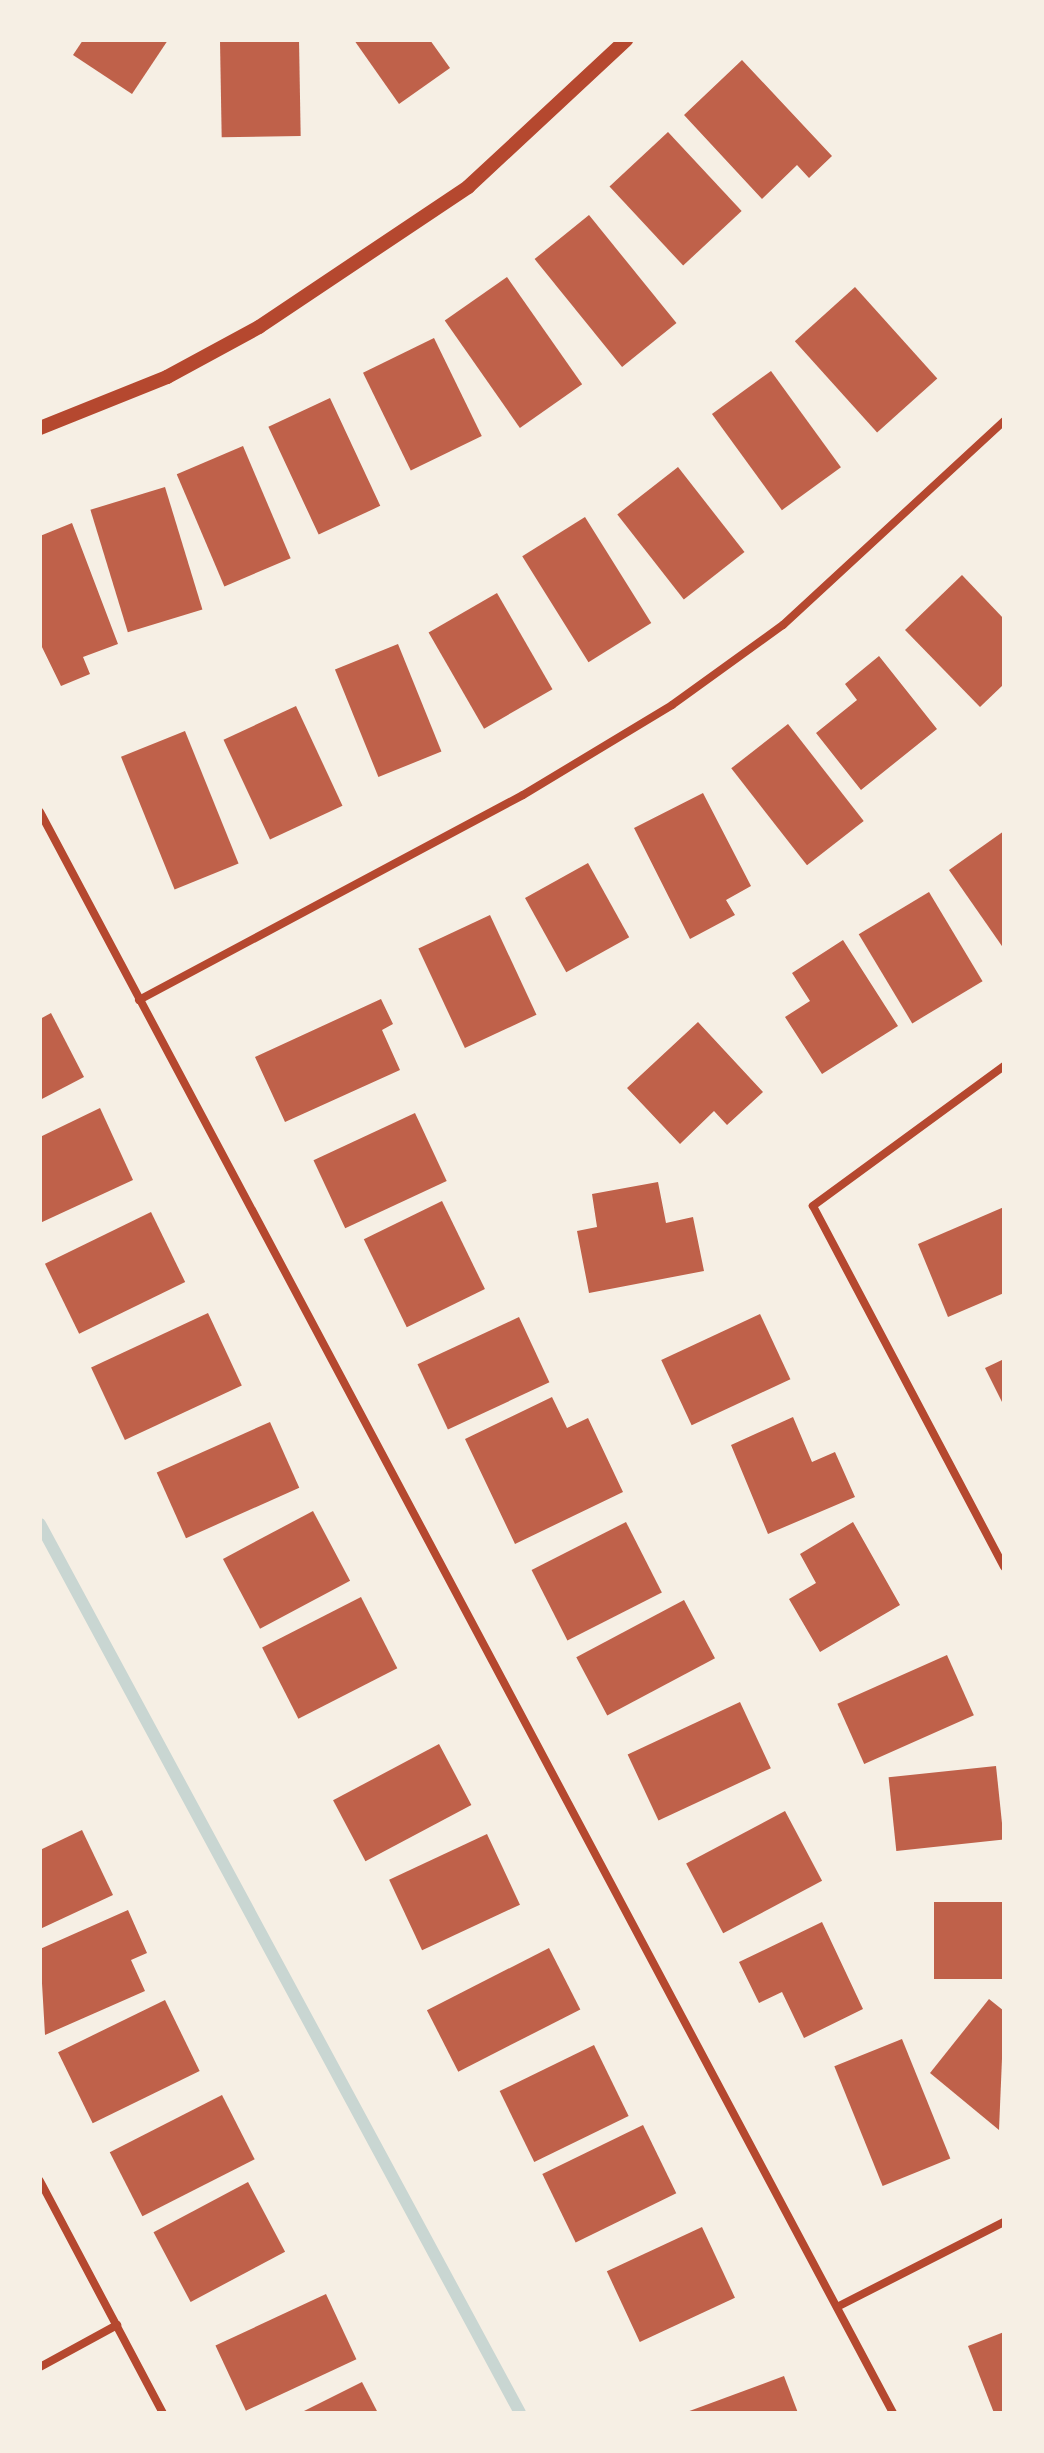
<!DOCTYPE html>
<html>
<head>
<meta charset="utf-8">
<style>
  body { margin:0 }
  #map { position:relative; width:1044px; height:2453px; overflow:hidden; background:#f6efe4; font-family:"Nunito Sans",sans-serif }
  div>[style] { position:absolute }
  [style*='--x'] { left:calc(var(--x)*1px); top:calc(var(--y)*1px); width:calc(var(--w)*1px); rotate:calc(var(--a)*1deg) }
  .stream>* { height:12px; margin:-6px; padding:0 6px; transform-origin:6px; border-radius:6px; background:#c9d6d2 }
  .building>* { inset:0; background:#bf614a; transform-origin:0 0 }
  .minor>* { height:8px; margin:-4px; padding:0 4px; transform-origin:4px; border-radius:4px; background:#b5482f }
  .tertiary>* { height:14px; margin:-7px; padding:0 7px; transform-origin:7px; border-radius:7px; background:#b5482f }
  span { translate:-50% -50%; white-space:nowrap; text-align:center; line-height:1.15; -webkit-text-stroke:7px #f6efe4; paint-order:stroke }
  .frame { position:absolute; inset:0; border:42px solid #f6efe4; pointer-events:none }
</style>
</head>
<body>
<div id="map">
  <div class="stream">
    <i style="--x:40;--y:1524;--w:1010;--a:61.63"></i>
  </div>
  <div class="building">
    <i style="clip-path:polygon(83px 40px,168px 40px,132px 94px,73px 55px)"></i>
    <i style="left:299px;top:40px;width:96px;height:79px;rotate:89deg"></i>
    <i style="clip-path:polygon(354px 40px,430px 40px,450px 68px,399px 104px)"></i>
    <i style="clip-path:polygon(742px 60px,832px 156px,809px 178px,797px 165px,762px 199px,684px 115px)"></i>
    <i style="left:668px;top:132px;width:108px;height:80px;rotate:47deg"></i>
    <i style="left:589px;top:215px;width:139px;height:70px;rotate:51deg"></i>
    <i style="left:507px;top:277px;width:131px;height:76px;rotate:55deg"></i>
    <i style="left:855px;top:287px;width:123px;height:81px;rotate:48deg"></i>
    <i style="left:434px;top:338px;width:109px;height:79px;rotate:64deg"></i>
    <i style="left:771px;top:371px;width:119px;height:73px;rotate:54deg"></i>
    <i style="left:330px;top:398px;width:119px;height:68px;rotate:65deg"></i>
    <i style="left:243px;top:446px;width:122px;height:72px;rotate:67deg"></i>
    <i style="left:678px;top:467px;width:108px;height:77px;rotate:52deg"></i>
    <i style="left:165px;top:487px;width:128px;height:78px;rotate:73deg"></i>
    <i style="left:585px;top:517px;width:125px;height:74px;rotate:58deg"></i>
    <i style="clip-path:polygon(72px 523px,118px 644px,83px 657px,90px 674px,61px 686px,40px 643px,40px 536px)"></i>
    <i style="clip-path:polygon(962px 575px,1004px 619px,1004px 684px,980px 707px,905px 630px)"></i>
    <i style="left:497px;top:593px;width:111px;height:79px;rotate:60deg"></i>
    <i style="left:398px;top:644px;width:116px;height:68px;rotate:68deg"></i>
    <i style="clip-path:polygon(879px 656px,937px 729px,861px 790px,816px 733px,857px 700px,845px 684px)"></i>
    <i style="left:296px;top:706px;width:110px;height:80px;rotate:65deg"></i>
    <i style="left:788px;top:724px;width:123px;height:72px;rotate:52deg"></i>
    <i style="left:185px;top:731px;width:143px;height:69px;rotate:68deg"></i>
    <i style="clip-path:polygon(703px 793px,751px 886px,726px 900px,735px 915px,690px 939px,634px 828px)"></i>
    <i style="clip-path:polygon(1004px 831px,1004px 949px,949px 870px)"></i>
    <i style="left:588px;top:863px;width:85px;height:72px;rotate:61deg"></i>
    <i style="left:929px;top:892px;width:104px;height:82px;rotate:59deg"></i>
    <i style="left:490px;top:915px;width:110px;height:79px;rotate:65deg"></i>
    <i style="clip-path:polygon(843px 940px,898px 1026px,822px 1074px,785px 1017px,810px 1001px,792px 973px)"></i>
    <i style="clip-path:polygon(381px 999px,393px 1024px,382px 1030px,400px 1070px,285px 1122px,255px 1057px)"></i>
    <i style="clip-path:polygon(51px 1013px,84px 1077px,40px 1100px,40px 1019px)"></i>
    <i style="clip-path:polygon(698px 1022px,763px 1092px,727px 1125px,714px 1111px,680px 1144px,627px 1088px)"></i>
    <i style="clip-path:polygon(100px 1108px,133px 1180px,40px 1223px,40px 1137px)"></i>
    <i style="left:415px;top:1113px;width:75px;height:112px;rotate:65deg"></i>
    <i style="clip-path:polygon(658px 1182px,666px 1223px,693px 1217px,704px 1271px,589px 1293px,577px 1231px,597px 1227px,592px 1194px)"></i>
    <i style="left:442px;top:1201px;width:98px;height:87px;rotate:64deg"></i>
    <i style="clip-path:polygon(1004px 1207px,1004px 1293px,948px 1317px,918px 1244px)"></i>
    <i style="left:151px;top:1212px;width:78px;height:118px;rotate:64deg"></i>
    <i style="left:208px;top:1313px;width:80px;height:129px;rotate:65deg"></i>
    <i style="left:760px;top:1314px;width:72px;height:109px;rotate:65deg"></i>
    <i style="left:519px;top:1317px;width:72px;height:112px;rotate:65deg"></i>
    <i style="clip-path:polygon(1004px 1359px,1004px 1406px,985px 1368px)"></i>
    <i style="clip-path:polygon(552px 1397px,567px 1428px,588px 1418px,623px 1492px,515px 1544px,465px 1439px)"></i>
    <i style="clip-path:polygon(793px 1417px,812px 1462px,835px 1452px,855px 1497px,768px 1534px,731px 1445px)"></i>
    <i style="left:270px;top:1422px;width:72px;height:124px;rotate:66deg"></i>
    <i style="left:313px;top:1511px;width:79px;height:102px;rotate:62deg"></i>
    <i style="left:626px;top:1522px;width:79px;height:106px;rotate:63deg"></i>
    <i style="clip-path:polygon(853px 1522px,900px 1605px,820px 1652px,789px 1599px,816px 1583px,800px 1554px)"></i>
    <i style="left:361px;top:1597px;width:80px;height:111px;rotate:63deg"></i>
    <i style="left:684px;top:1600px;width:66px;height:122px;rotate:62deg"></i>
    <i style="left:947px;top:1655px;width:66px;height:120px;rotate:66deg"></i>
    <i style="left:740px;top:1702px;width:73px;height:124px;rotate:65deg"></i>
    <i style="left:439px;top:1744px;width:69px;height:120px;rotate:62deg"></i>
    <i style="left:996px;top:1766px;width:74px;height:108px;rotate:84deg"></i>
    <i style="left:785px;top:1811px;width:79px;height:112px;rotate:62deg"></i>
    <i style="clip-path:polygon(82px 1830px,113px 1895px,40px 1929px,40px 1850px)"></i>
    <i style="left:487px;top:1834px;width:78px;height:108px;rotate:65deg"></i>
    <i style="left:1004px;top:1902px;width:77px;height:70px;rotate:90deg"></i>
    <i style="clip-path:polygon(128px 1910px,147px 1953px,131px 1960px,145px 1991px,45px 2035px,40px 1949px)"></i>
    <i style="clip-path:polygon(822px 1922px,863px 2009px,804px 2038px,782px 1992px,759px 2003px,739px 1962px)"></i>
    <i style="left:549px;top:1948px;width:69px;height:137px;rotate:63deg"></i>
    <i style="clip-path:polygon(989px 1999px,1004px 2011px,999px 2130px,930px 2073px)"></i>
    <i style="left:165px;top:2000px;width:79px;height:119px;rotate:64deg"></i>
    <i style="left:902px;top:2039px;width:129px;height:73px;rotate:68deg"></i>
    <i style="left:594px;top:2045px;width:79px;height:105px;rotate:64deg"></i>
    <i style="left:222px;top:2095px;width:72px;height:126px;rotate:63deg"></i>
    <i style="left:643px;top:2125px;width:76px;height:112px;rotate:64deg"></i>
    <i style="left:248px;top:2182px;width:79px;height:107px;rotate:62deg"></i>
    <i style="left:702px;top:2227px;width:78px;height:105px;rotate:65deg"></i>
    <i style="left:326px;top:2294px;width:72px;height:122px;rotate:65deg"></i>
    <i style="clip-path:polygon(1004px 2332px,1004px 2413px,994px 2413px,968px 2346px)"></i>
    <i style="clip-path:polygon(784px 2376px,798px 2413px,684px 2413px)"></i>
    <i style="clip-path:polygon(362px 2382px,378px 2413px,300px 2413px)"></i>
  </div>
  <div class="minor">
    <i style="--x:40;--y:812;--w:1814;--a:61.95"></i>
    <i style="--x:139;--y:1000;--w:435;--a:-28.1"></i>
    <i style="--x:523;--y:795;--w:174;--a:-31.1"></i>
    <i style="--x:672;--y:705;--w:137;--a:-35.8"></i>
    <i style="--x:783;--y:625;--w:301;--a:-42.7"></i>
    <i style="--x:1004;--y:1066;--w:237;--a:143.8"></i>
    <i style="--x:813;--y:1206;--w:408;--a:62.1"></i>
    <i style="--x:40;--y:2181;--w:263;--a:62.1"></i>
    <i style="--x:837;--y:2307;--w:187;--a:-27"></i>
    <i style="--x:40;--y:2367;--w:88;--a:-28.6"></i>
  </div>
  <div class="tertiary">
    <i style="--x:40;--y:428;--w:137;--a:-21.9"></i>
    <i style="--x:167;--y:377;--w:105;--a:-28.5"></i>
    <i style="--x:259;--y:327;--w:252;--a:-33.8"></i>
    <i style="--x:468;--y:187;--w:216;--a:-42.9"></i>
  </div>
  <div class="frame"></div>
</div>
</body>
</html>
